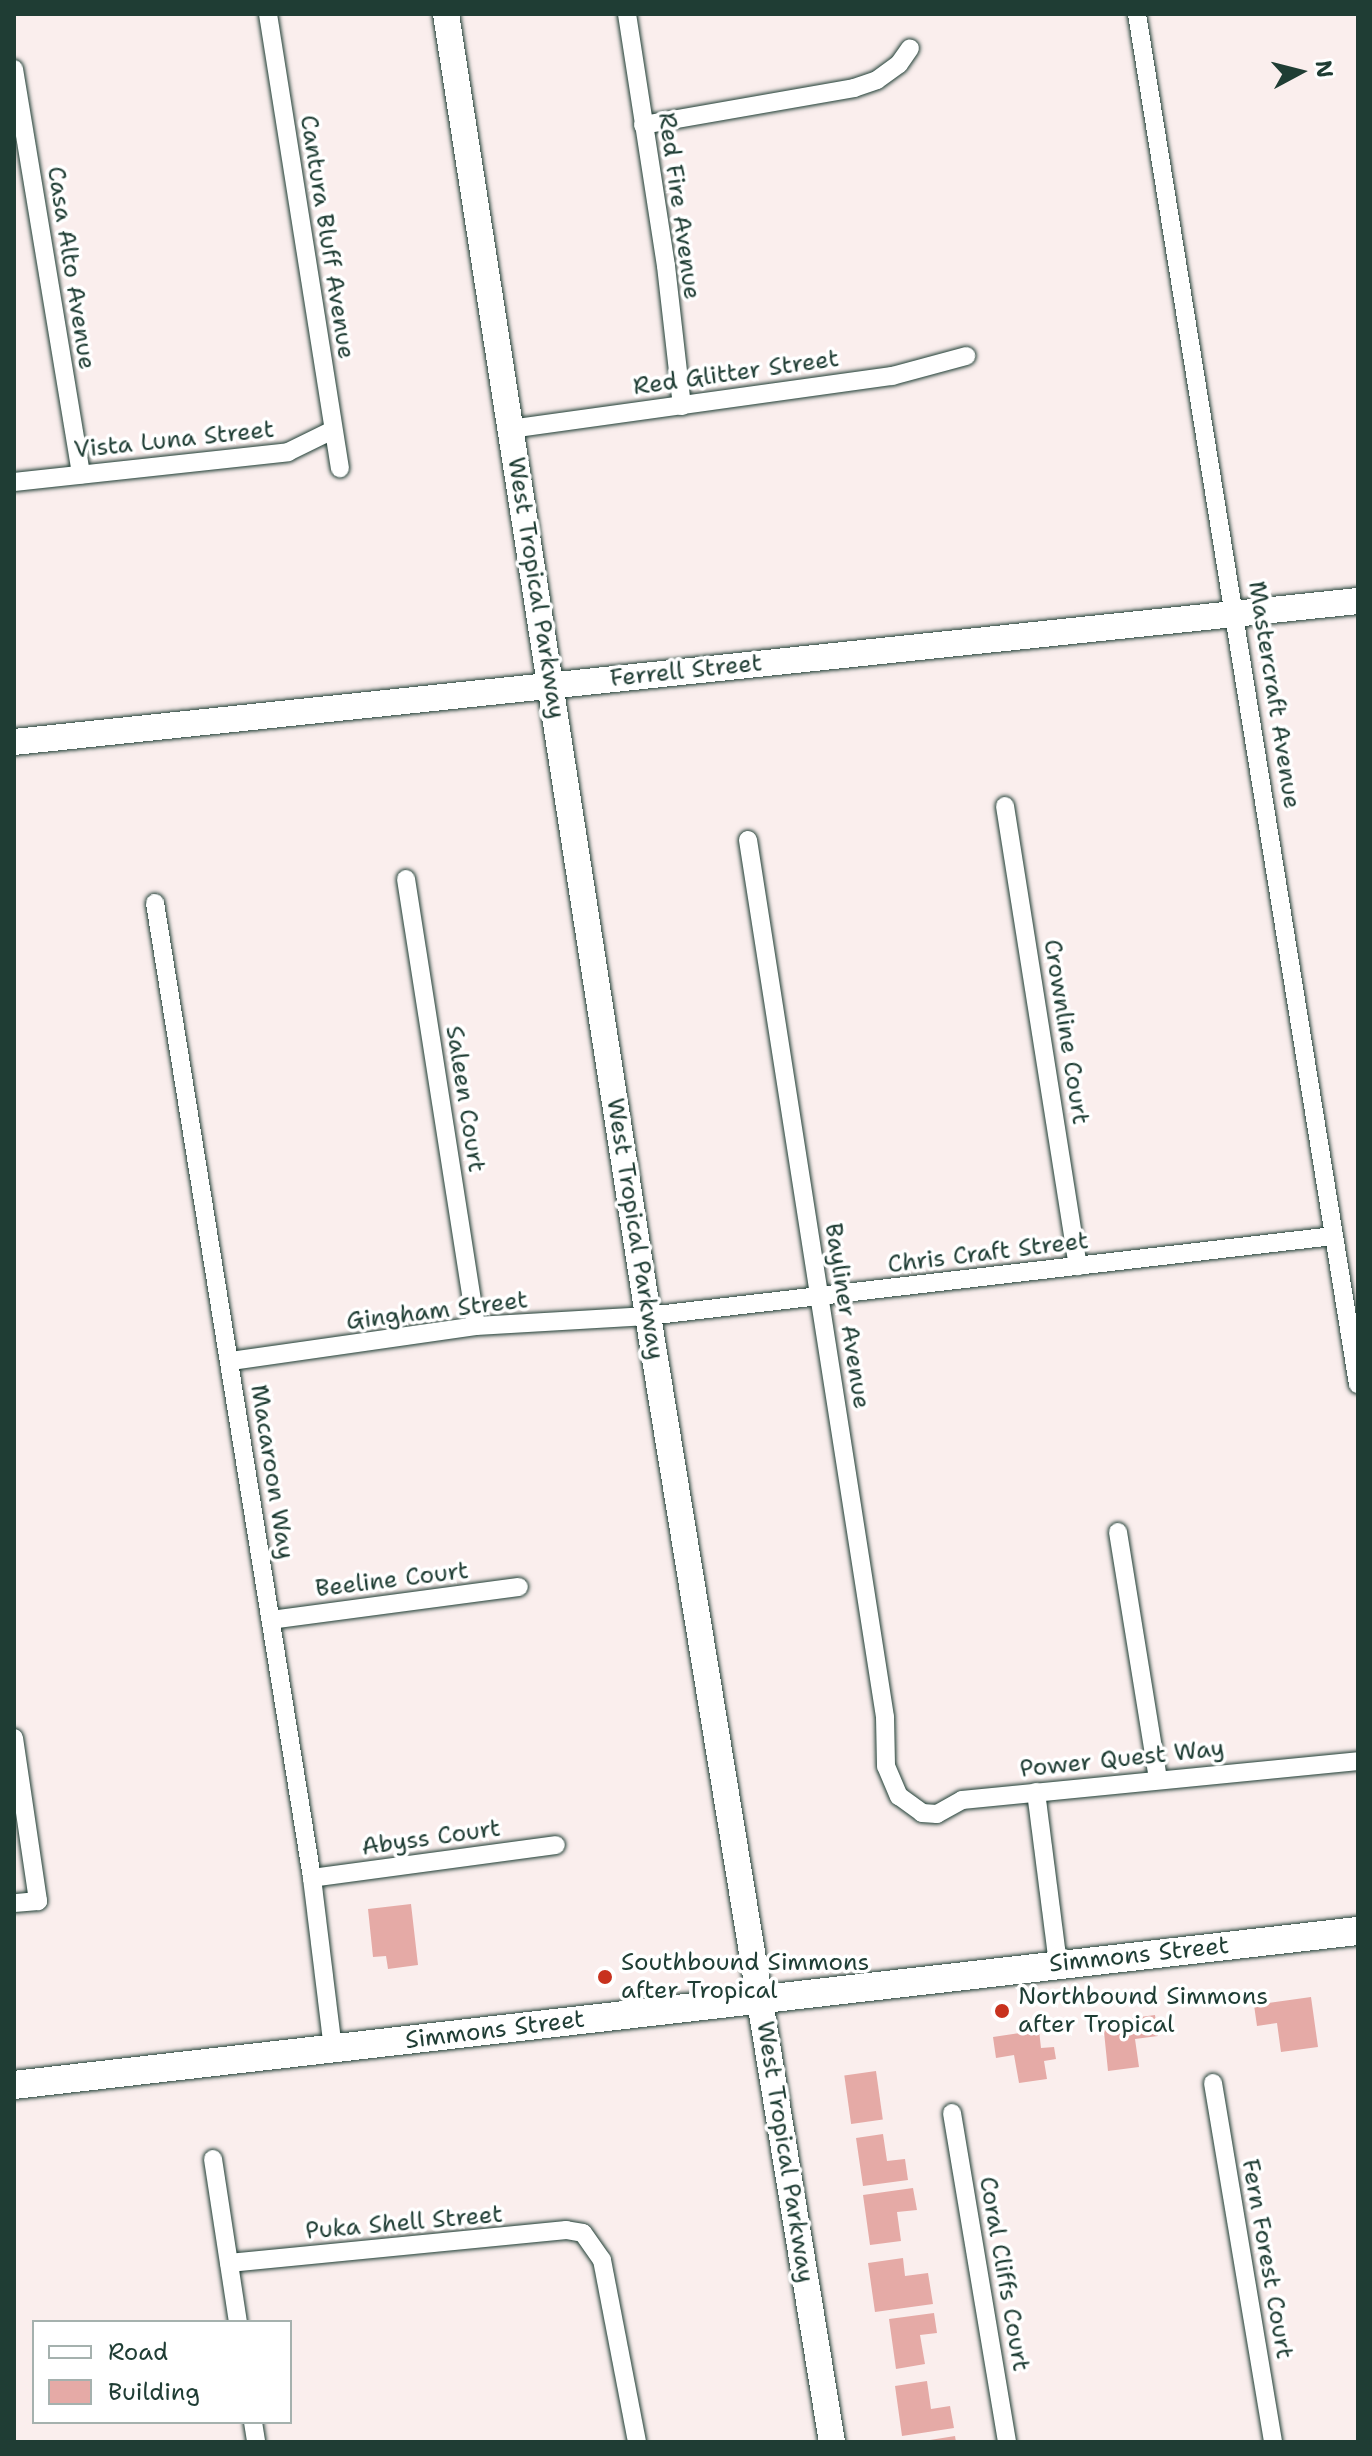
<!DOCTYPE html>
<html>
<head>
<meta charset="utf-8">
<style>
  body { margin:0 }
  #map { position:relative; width:1372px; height:2456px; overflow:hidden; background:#faeeed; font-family:"Shantell Sans",sans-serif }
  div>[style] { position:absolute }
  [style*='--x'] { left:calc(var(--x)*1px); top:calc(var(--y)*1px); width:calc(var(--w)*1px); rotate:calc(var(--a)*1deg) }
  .building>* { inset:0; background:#e5aaa6; transform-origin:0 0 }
  .roads { filter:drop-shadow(0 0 2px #1f3d34) drop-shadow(0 0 2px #1f3d34) }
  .street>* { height:18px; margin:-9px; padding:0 9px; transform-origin:9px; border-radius:9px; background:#fff }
  .secondary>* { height:26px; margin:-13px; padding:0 13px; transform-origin:13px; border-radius:13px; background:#fff }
  .primary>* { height:28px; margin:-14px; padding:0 14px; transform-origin:14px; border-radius:14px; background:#fff }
  .dots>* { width:22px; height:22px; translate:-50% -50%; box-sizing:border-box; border:4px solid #fff; border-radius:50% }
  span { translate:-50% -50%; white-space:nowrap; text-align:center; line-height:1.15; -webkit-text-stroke:7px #fff; paint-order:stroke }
  .street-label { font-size:24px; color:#1f3d34 }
  .poi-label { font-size:24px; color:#1f3d34 }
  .left { translate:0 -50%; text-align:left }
  .frame { position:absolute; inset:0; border:16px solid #1f3d34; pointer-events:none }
  .legend { position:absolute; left:32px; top:2320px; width:260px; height:104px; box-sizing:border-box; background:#fff; border:2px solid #a5b1ae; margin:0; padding:10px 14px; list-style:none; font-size:24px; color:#1f3d34 }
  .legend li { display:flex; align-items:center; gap:16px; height:40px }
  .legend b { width:40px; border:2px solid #a5b1ae }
  .north { position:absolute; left:1260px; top:32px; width:80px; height:80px; -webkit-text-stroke:6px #fff; paint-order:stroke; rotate:83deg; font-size:22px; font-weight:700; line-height:32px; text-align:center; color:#1f3d34 }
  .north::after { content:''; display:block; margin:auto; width:28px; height:36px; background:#1f3d34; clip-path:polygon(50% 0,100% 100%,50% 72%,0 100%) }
</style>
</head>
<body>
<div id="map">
  <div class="building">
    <i style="clip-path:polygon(411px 1904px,418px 1965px,388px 1969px,386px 1956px,373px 1957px,368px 1909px)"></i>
    <i style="clip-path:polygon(1311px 1997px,1318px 2047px,1281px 2052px,1277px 2023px,1257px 2026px,1254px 2005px)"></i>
    <i style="clip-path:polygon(1155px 2015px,1158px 2036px,1135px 2039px,1139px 2067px,1108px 2071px,1103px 2022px)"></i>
    <i style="clip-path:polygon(1039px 2030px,1041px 2048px,1054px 2047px,1056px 2059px,1044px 2061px,1047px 2079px,1019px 2083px,1014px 2055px,996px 2058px,993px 2037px)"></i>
    <i style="left:876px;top:2071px;width:49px;height:32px;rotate:82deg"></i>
    <i style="clip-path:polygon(883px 2134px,887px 2161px,905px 2159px,908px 2180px,863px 2186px,856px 2138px)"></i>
    <i style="clip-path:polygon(913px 2188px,917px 2210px,897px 2212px,901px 2241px,870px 2245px,863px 2195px)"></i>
    <i style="clip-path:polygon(903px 2258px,905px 2276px,928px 2273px,933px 2304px,875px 2312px,868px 2263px)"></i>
    <i style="clip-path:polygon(934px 2313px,937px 2333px,920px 2335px,925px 2364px,896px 2369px,889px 2319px)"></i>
    <i style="clip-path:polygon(927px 2381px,931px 2409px,950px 2406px,954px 2428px,902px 2436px,895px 2386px)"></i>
    <i style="clip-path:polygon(955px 2436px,956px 2442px,931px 2442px,930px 2440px)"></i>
  </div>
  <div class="roads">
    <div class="street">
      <i style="--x:268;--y:14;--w:460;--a:81"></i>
      <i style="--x:627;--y:14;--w:255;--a:81.2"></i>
      <i style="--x:666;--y:266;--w:141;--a:83.5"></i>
      <i style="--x:1137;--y:14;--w:1388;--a:80.84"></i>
      <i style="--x:14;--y:69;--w:411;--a:80.6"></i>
      <i style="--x:643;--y:125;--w:214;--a:-9.9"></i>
      <i style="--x:854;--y:88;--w:24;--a:-19"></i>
      <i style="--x:877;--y:80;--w:27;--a:-36"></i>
      <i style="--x:899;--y:64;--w:19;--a:-55"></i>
      <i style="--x:510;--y:429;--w:386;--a:-7.9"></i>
      <i style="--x:892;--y:376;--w:77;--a:-15.1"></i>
      <i style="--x:14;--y:482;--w:276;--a:-6.2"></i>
      <i style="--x:288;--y:452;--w:50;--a:-26.1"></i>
      <i style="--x:1005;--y:806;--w:466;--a:81"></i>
      <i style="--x:748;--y:840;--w:888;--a:81.12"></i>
      <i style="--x:885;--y:1717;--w:49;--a:88.8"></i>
      <i style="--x:886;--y:1766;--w:33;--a:67"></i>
      <i style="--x:899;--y:1796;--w:29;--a:36"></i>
      <i style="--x:922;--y:1813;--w:15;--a:4"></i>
      <i style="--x:937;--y:1814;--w:29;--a:-29"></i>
      <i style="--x:962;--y:1800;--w:398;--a:-5.6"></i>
      <i style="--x:406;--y:879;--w:452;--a:81.1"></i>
      <i style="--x:155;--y:903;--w:988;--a:80.85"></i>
      <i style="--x:312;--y:1878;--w:172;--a:83"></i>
      <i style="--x:231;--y:1361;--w:247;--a:-8.1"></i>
      <i style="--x:476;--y:1326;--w:172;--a:-3.3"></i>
      <i style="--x:648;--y:1316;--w:690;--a:-6.66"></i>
      <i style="--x:1118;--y:1532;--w:250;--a:80.8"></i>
      <i style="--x:271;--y:1620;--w:250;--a:-7.6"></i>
      <i style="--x:14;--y:1738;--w:165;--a:81.6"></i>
      <i style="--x:38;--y:1901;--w:24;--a:175"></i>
      <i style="--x:1036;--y:1792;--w:173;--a:82.7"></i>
      <i style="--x:312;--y:1878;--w:246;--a:-7.7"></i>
      <i style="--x:1213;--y:2083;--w:364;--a:80.5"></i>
      <i style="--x:952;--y:2113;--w:334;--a:80.5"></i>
      <i style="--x:213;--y:2159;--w:165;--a:81.3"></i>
      <i style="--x:229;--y:2263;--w:339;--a:-5.6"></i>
      <i style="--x:566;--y:2230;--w:17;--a:10"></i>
      <i style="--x:583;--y:2233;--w:33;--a:55"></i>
      <i style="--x:602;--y:2260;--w:185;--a:79.1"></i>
      <i style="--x:253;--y:2422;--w:20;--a:81"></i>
    </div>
    <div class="secondary">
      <i style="--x:446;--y:14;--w:1318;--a:81.18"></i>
      <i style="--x:648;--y:1316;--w:1141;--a:80.72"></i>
      <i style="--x:14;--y:742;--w:1351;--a:-5.99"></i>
    </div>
    <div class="primary">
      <i style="--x:14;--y:2085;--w:1353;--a:-6.54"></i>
    </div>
  </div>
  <div class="dots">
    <i style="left:605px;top:1977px;background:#c8321e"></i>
    <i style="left:1002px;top:2011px;background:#c8321e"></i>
  </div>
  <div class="street-label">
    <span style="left:679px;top:206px;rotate:82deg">Red Fire Avenue</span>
    <span style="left:327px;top:237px;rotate:81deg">Cantura Bluff Avenue</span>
    <span style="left:71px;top:268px;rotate:81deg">Casa Alto Avenue</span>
    <span style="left:736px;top:373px;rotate:-8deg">Red Glitter Street</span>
    <span style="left:174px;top:440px;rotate:-6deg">Vista Luna Street</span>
    <span style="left:536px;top:588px;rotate:81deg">West Tropical Parkway</span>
    <span style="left:686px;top:671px;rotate:-6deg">Ferrell Street</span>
    <span style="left:1274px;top:695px;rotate:81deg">Mastercraft Avenue</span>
    <span style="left:1066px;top:1032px;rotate:81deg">Crownline Court</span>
    <span style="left:465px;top:1099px;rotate:81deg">Saleen Court</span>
    <span style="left:635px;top:1229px;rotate:81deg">West Tropical Parkway</span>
    <span style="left:988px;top:1253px;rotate:-7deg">Chris Craft Street</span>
    <span style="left:437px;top:1311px;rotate:-7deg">Gingham Street</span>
    <span style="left:847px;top:1316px;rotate:81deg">Bayliner Avenue</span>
    <span style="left:272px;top:1472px;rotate:81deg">Macaroon Way</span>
    <span style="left:392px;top:1580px;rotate:-7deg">Beeline Court</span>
    <span style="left:1122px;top:1759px;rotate:-6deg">Power Quest Way</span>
    <span style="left:431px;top:1838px;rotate:-8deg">Abyss Court</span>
    <span style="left:1139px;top:1955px;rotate:-6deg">Simmons Street</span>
    <span style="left:495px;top:2030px;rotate:-7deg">Simmons Street</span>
    <span style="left:785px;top:2152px;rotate:81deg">West Tropical Parkway</span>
    <span style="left:404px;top:2223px;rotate:-5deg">Puka Shell Street</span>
    <span style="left:1267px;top:2259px;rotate:80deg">Fern Forest Court</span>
    <span style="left:1004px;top:2274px;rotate:80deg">Coral Cliffs Court</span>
  </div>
  <div class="poi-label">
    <span class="left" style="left:621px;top:1977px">Southbound Simmons<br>after Tropical</span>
    <span class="left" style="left:1018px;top:2011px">Northbound Simmons<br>after Tropical</span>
  </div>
  <div class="frame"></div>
  <ul class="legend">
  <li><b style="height:10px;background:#fff"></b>Road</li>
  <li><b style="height:22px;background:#e5aaa6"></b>Building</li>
  </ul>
  <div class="north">N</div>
</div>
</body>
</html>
